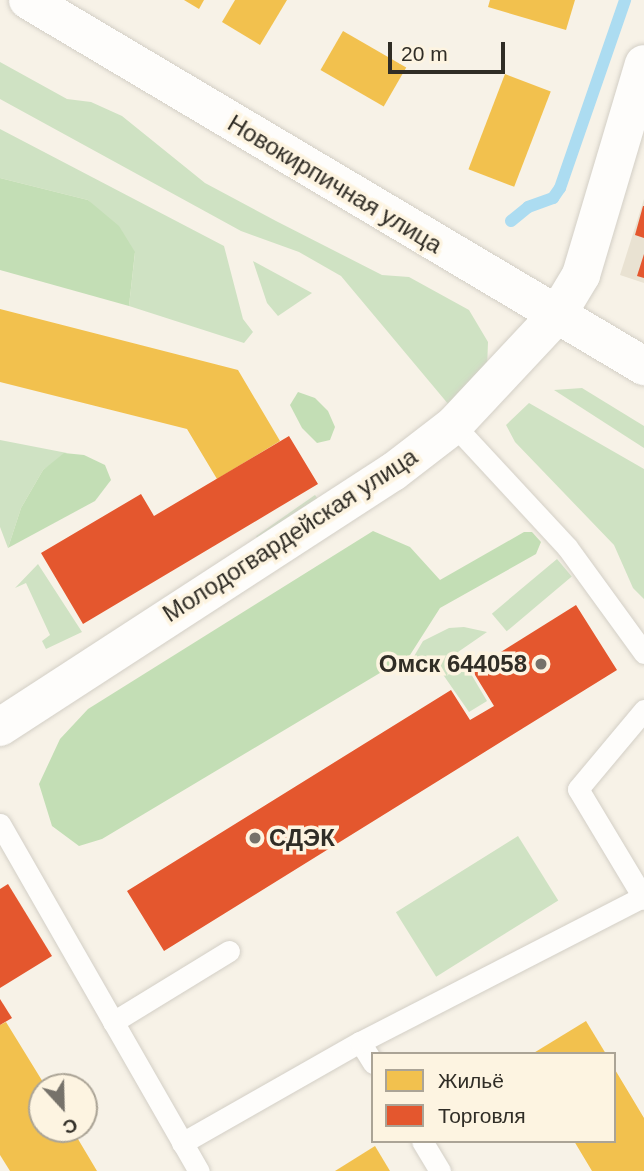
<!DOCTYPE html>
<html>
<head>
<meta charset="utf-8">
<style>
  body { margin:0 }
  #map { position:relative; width:644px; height:1171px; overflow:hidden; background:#f7f2e7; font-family:Helvetica,sans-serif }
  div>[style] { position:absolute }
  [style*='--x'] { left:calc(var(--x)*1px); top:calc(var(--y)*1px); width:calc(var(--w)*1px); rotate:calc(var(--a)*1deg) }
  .commercial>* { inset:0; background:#e9e2d2 }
  .green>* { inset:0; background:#cfe2c3; transform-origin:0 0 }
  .forest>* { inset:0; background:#c3deb5 }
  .homes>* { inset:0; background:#f2c14e; transform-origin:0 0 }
  .shops>* { inset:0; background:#e4572e }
  .stream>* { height:12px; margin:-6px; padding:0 6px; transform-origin:6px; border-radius:6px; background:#acdcf1 }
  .roads { filter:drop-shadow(0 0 2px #d3cfc6) drop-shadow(0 0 2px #d3cfc6) }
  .lane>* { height:21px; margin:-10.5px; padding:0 10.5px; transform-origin:10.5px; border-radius:10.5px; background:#fefdfb }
  .street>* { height:38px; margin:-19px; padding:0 19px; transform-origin:19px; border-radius:19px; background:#fefdfb }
  .secondary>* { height:38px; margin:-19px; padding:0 19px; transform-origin:19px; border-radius:19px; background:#fefdfb }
  .primary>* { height:38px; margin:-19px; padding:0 19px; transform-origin:19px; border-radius:19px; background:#fefdfb }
  .dots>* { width:19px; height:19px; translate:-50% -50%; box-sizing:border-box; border:4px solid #fdf4e1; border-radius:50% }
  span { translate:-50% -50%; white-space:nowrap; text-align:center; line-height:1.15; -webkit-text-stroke:7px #fdf4e1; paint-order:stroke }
  .street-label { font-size:24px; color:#302d26 }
  .poi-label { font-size:24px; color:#302d26; font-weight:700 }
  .right { translate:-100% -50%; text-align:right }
  .left { translate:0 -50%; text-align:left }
  .legend { position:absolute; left:371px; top:1052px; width:245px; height:91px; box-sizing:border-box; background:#fdf4e1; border:2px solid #aba496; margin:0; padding:9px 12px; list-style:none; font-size:21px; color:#302d26 }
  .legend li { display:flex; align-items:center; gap:14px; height:35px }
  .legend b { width:35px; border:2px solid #aba496 }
  .north { position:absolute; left:28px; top:1073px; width:70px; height:70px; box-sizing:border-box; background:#fdf4e1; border:2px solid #aba496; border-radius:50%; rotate:158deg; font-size:19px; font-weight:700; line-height:28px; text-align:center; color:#302d26 }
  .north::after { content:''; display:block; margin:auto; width:24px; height:32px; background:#76726a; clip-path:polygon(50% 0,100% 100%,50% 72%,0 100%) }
  .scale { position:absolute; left:388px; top:42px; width:117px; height:32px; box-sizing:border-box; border:4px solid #302d26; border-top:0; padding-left:9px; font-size:21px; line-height:24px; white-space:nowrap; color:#302d26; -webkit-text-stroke:5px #fdf4e1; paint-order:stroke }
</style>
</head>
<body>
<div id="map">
  <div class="commercial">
    <i style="clip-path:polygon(644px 199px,644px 283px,620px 275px)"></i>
  </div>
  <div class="green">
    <i style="clip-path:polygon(0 62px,67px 99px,91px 102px,122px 116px,205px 183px,276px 221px,382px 275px,409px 277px,469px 310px,488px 342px,487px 369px,449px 405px,341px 276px,299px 252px,241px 231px,0 99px)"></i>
    <i style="clip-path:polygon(0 129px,224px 246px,243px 319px,253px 332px,244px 343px,129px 306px,135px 253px,88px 200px,0 178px)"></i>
    <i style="clip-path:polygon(253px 261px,312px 293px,278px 316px,267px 303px)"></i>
    <i style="clip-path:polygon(582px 388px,644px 426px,644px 448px,554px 390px)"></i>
    <i style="clip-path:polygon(529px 403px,644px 469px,644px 599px,633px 588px,614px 545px,515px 442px,506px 425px)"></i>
    <i style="clip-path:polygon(0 440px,67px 453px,43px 470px,21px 508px,8px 548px,0 527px)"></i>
    <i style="left:315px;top:495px;width:12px;height:72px;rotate:55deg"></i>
    <i style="left:557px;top:559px;width:23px;height:85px;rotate:50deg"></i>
    <i style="clip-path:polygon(38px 564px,82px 632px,46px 649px,42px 641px,50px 635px,26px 583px,15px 588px)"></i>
    <i style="clip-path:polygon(464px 627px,487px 632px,458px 652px,487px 701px,469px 712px,435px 663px,420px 672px,413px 658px,423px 641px,449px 628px)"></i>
    <i style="left:518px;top:836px;width:76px;height:144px;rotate:58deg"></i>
  </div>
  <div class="forest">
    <i style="clip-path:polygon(0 178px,88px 200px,119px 226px,135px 252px,129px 306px,0 270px)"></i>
    <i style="clip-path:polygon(298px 392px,315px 398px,328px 411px,335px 427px,330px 440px,317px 443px,302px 428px,290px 405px)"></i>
    <i style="clip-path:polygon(64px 453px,84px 455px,105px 465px,111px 480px,95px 501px,8px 548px,21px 508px,43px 470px)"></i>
    <i style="clip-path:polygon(373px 531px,410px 547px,440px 580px,524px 532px,532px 532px,541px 542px,536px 554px,440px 608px,410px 655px,102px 839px,79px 846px,52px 826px,39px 784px,60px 739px,88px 709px)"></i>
  </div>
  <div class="homes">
    <i style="clip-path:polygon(184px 0,204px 0,199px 9px)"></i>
    <i style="clip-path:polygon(235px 0,287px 0,260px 45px,222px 22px)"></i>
    <i style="clip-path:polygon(490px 0,575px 0,566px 30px,488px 7px)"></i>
    <i style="left:343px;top:31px;width:73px;height:45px;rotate:30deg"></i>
    <i style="left:505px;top:74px;width:49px;height:102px;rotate:21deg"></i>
    <i style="clip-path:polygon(0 309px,238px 370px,280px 441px,217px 479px,187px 429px,0 382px)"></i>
    <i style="clip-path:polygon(586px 1021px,606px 1054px,532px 1054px)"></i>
    <i style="clip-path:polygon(6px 1022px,46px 1087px,42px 1087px,42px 1129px,72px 1129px,97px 1171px,10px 1171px,0 1155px,0 1025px)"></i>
    <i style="clip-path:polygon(614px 1068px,644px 1118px,644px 1171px,592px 1171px,574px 1141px,614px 1141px)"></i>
    <i style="clip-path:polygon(375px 1146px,390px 1171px,335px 1171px)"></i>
  </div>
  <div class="shops">
    <i style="clip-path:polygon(643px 206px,644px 206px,644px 238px,635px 235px)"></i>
    <i style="clip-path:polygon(644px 254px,644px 278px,637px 276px)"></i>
    <i style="clip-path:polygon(289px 436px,318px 484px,83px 624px,41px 553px,141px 494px,154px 516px)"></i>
    <i style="clip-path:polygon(576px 605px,617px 670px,164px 951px,127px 891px,451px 690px,470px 720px,494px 706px,472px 670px)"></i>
    <i style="clip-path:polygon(8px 884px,52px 956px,0 988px,0 889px)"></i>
    <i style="clip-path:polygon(0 999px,12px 1018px,0 1025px)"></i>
  </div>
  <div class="stream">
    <i style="--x:511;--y:221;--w:22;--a:-39"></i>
    <i style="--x:528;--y:207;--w:27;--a:-20"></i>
    <i style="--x:553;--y:198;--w:12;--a:-55"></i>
    <i style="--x:560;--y:188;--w:199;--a:-70.9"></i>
  </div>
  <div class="roads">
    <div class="lane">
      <i style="--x:454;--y:425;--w:166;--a:47.2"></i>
      <i style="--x:567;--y:547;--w:131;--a:54"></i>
      <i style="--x:644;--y:710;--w:103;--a:129.9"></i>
      <i style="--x:578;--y:789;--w:128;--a:59"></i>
      <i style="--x:0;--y:824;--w:400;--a:60.2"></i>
      <i style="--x:113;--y:1022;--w:136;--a:-31.5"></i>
      <i style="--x:360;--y:1042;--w:25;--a:58"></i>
      <i style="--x:422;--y:1141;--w:35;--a:59"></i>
      <i style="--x:182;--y:1143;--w:205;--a:-29.6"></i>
      <i style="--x:360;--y:1042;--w:317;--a:-27.2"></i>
    </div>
    <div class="street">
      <i style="--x:557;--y:315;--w:47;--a:-59"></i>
      <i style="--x:581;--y:275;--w:220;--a:-73.4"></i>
    </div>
    <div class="secondary">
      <i style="--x:0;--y:727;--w:468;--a:-33"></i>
      <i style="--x:393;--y:472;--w:77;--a:-37.6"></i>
      <i style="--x:454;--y:425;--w:151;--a:-46.9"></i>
    </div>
    <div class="primary">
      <i style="--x:28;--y:0;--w:717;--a:30.72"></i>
    </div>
  </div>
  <div class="dots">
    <i style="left:541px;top:664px;background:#76726a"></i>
    <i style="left:255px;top:838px;background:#76726a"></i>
  </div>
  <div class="street-label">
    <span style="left:335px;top:184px;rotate:31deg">Новокирпичная улица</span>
    <span style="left:290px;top:535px;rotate:-33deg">Молодогвардейская улица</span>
  </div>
  <div class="poi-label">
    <span class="right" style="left:527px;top:664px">Омск 644058</span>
    <span class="left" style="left:269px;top:838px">СДЭК</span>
  </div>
  <ul class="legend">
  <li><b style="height:19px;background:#f2c14e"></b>Жильё</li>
  <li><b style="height:19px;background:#e4572e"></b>Торговля</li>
  </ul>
  <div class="north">С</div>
  <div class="scale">20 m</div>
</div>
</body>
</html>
